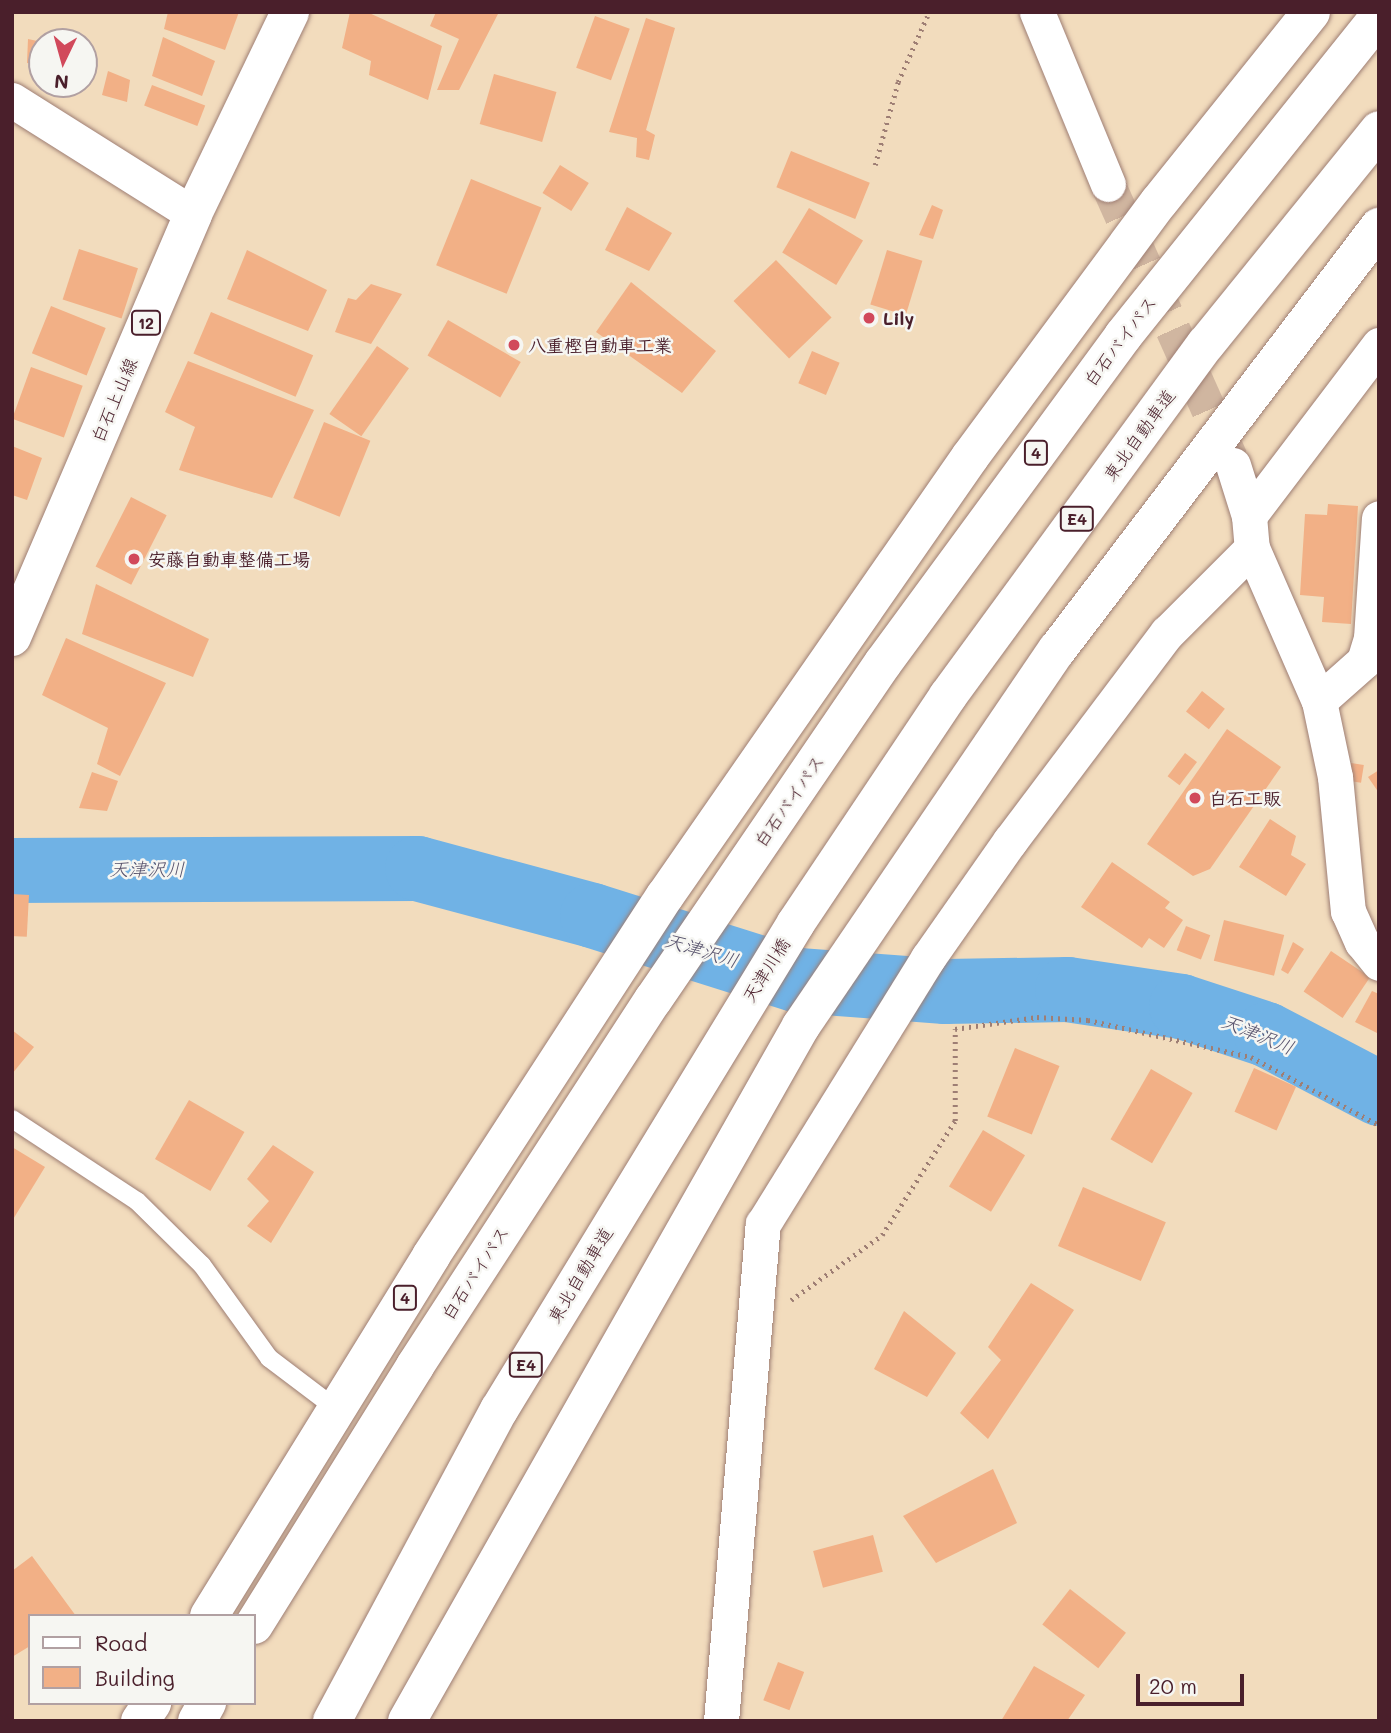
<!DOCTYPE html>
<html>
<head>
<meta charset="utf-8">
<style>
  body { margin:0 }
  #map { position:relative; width:1391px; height:1733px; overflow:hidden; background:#f2dcbd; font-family:Mali,"Klee One",sans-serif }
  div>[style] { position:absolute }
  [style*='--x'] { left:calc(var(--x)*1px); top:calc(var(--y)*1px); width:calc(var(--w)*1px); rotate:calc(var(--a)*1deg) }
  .river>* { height:65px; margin:-32.5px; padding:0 32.5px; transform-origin:32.5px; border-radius:32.5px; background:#70b2e5 }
  .building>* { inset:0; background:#f2b086; transform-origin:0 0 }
  .street-tunnel>* { height:35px; margin-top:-17.5px; transform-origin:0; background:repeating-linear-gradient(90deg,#d0b6a0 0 35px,transparent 0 53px) }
  .path>* { height:4.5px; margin-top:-2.25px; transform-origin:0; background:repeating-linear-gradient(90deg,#9e7e74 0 2px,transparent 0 7px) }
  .roads { filter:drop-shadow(0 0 2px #9e7e74) drop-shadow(0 0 2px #9e7e74) }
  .lane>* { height:18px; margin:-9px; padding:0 9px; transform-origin:9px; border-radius:9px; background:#fff }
  .street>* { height:35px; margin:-17.5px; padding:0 17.5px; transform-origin:17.5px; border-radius:17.5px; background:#fff }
  .primary>* { height:38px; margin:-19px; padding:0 19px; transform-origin:19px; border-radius:19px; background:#fff }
  .highway>* { height:38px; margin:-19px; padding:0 19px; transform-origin:19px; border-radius:19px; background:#fff }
  .dots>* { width:19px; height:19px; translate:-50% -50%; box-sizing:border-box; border:4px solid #f6f6f2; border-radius:50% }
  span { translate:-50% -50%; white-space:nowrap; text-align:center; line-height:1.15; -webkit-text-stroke:5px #f6f6f2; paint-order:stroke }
  .shield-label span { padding:2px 5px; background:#f6f6f2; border:2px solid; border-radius:5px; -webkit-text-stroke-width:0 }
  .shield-label { font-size:16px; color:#4a1f2b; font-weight:700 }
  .poi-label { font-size:18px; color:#4a1f2b; font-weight:700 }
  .left { translate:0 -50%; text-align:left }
  .street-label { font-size:18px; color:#4a1f2b }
  .water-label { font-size:19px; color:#57526c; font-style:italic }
  .frame { position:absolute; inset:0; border:14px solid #4a1f2b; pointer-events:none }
  .legend { position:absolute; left:28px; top:1614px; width:228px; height:91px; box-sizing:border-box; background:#f6f6f2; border:2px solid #b1a0a2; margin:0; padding:9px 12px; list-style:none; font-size:21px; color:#4a1f2b }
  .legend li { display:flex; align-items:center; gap:14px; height:35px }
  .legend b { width:35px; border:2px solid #b1a0a2 }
  .north { position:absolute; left:28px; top:28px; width:70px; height:70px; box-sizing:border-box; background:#f6f6f2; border:2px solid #b1a0a2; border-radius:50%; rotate:185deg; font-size:19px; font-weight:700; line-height:28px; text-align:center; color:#4a1f2b }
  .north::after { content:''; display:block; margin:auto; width:24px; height:32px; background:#d1495b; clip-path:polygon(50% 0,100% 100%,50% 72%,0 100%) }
  .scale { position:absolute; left:1136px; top:1674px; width:108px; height:32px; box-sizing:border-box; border:4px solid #4a1f2b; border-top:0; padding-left:9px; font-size:21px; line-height:24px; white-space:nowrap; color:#4a1f2b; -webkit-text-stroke:5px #f6f6f2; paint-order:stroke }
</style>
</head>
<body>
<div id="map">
  <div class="river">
    <i style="--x:12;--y:870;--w:405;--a:-0.3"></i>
    <i style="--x:417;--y:868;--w:181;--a:15"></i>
    <i style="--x:592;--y:915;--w:216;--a:17.5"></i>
    <i style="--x:798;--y:980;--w:147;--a:4.3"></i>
    <i style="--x:945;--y:991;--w:122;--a:-0.9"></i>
    <i style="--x:1067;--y:989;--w:115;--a:8.5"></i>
    <i style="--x:1181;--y:1006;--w:89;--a:18.2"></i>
    <i style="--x:1266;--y:1034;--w:127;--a:27.6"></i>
  </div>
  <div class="building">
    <i style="clip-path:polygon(168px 12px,239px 12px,225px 50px,164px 29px)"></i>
    <i style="clip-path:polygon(350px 12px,367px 12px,442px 46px,428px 100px,369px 75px,371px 61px,342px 48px)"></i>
    <i style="clip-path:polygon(436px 12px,499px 12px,459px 90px,437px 90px,459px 39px,430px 26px)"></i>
    <i style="left:595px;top:16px;width:37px;height:55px;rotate:20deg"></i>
    <i style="clip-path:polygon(646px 18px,675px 28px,646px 130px,655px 135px,649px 160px,636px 157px,637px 138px,609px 132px)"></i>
    <i style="clip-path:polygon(163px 37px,215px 61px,202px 96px,152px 76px)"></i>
    <i style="clip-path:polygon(28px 39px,42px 42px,42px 65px,27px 63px)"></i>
    <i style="clip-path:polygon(108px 71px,130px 80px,127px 102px,102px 95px)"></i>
    <i style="left:494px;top:74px;width:65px;height:52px;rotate:16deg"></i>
    <i style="left:152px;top:85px;width:57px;height:22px;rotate:21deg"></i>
    <i style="left:791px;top:151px;width:85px;height:39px;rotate:22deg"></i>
    <i style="left:560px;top:165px;width:34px;height:33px;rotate:32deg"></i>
    <i style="left:471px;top:179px;width:76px;height:93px;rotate:22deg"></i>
    <i style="clip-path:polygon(932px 205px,943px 210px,933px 239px,919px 235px)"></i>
    <i style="clip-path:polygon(627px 207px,672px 233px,649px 271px,605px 250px)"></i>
    <i style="left:809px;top:208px;width:63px;height:52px;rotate:31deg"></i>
    <i style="left:79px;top:249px;width:62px;height:53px;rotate:18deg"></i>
    <i style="clip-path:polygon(247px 250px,327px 290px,308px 331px,227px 299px)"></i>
    <i style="left:887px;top:250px;width:37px;height:57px;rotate:17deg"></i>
    <i style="left:776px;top:260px;width:80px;height:59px;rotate:46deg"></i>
    <i style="clip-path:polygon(631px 282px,716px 351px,682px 393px,596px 332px)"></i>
    <i style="clip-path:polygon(371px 284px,402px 294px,371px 344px,335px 332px,348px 298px,356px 300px)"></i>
    <i style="left:51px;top:306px;width:59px;height:51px;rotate:22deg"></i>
    <i style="left:211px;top:312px;width:111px;height:45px;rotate:23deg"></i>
    <i style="left:448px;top:320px;width:84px;height:41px;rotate:30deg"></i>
    <i style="left:377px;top:346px;width:39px;height:83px;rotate:35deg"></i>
    <i style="left:812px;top:351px;width:30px;height:35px;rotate:23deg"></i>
    <i style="clip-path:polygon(188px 361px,314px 410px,272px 498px,179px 470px,195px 427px,165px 412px)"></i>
    <i style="left:31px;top:367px;width:55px;height:55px;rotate:20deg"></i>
    <i style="left:324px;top:422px;width:50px;height:82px;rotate:22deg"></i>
    <i style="clip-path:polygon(12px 446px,42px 458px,27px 500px,12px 495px)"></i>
    <i style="left:131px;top:497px;width:40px;height:78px;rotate:27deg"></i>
    <i style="clip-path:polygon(1328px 504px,1358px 506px,1351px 624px,1322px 622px,1324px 597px,1300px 595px,1305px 514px,1327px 515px)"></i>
    <i style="clip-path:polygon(96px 584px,209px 639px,193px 677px,82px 634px)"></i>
    <i style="clip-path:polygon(66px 638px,166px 683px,120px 776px,97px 764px,108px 728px,42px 695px)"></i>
    <i style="left:1202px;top:691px;width:29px;height:26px;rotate:38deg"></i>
    <i style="clip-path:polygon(1227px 729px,1281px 767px,1210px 869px,1193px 876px,1147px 844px)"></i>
    <i style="left:1185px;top:753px;width:15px;height:29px;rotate:37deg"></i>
    <i style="left:1351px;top:763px;width:13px;height:18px;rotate:9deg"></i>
    <i style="clip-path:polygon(1379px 770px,1379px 793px,1368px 777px)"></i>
    <i style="clip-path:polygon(92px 772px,118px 781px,107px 811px,79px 808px)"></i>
    <i style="clip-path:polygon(1270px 819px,1296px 836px,1291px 855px,1306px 864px,1286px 896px,1239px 867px)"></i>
    <i style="clip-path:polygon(1112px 862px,1170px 902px,1165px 908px,1183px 920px,1164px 948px,1149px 938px,1142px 948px,1081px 907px)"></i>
    <i style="left:12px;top:894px;width:17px;height:42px;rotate:3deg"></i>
    <i style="left:1224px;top:920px;width:62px;height:42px;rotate:14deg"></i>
    <i style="left:1186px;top:926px;width:26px;height:26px;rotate:21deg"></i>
    <i style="clip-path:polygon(1293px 942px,1304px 949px,1288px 974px,1281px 970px)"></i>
    <i style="left:1331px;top:951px;width:47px;height:49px;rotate:34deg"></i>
    <i style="clip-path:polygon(1372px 991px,1379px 994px,1379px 1034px,1355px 1022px)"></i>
    <i style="clip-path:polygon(12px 1030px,34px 1047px,12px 1074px)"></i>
    <i style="left:1015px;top:1048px;width:48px;height:74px;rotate:22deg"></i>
    <i style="left:1254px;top:1068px;width:46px;height:48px;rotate:24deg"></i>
    <i style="left:1151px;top:1069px;width:48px;height:81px;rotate:30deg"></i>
    <i style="left:189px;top:1100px;width:64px;height:68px;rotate:30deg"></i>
    <i style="left:983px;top:1130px;width:49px;height:66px;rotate:31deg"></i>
    <i style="clip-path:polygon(273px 1145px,314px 1172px,271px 1243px,247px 1226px,269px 1201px,247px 1179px)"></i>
    <i style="clip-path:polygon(12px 1147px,45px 1167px,12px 1221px)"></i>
    <i style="left:1083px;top:1187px;width:90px;height:64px;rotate:23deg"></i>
    <i style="clip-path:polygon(1031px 1283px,1074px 1310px,988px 1439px,960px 1413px,1001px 1360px,988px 1347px)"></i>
    <i style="clip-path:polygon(904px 1311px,956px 1353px,927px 1397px,874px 1369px)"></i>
    <i style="clip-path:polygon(993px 1469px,1017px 1523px,936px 1563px,903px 1516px)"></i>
    <i style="left:873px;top:1535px;width:38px;height:62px;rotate:75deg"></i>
    <i style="clip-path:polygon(32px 1556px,76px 1616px,30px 1616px,30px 1646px,12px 1657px,12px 1571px)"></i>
    <i style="left:1070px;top:1589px;width:71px;height:45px;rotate:38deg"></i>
    <i style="left:778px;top:1662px;width:28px;height:41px;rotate:21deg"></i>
    <i style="clip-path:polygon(1034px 1666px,1085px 1695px,1067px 1721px,1001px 1721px)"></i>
  </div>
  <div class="street-tunnel">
    <i style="--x:1108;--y:184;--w:301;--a:65.9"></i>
  </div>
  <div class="path">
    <i style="--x:875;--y:165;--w:86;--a:-74.5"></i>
    <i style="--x:898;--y:82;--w:77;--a:-66.1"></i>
    <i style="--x:791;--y:1300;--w:112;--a:-35.5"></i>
    <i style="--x:882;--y:1235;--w:135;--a:-57.4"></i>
    <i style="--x:955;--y:1121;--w:92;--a:-90"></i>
    <i style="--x:955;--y:1029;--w:83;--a:-8.3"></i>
    <i style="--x:1037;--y:1017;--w:51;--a:3.4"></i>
    <i style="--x:1088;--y:1020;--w:167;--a:12.8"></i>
    <i style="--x:1251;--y:1057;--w:145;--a:28"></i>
  </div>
  <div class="roads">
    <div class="lane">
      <i style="--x:12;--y:1119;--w:149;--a:33.3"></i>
      <i style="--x:137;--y:1201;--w:91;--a:44.6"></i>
      <i style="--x:202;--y:1265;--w:115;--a:54.2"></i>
      <i style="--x:269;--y:1358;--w:83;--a:37.1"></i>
    </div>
    <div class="street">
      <i style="--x:1037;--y:12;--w:186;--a:67.6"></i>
      <i style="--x:12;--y:100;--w:214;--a:32.2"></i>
      <i style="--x:1233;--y:465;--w:53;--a:72.6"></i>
      <i style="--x:1249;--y:516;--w:32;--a:85"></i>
      <i style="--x:1252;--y:548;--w:167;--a:66.4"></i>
      <i style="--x:1319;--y:701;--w:78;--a:78.1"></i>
      <i style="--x:1335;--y:777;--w:135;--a:84.5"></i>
      <i style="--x:1348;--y:911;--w:34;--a:66"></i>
      <i style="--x:1362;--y:942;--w:27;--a:51"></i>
      <i style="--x:1249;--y:516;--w:215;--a:-52.8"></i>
      <i style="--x:1319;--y:701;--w:60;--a:-41.6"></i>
      <i style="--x:1364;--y:661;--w:24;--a:-73"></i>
      <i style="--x:1371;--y:638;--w:120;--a:-86.2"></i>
      <i style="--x:721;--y:1721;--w:499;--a:-85.2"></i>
      <i style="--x:763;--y:1224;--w:313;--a:-58.2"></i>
      <i style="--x:928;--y:958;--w:143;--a:-55"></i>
      <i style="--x:1010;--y:841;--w:261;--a:-53"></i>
      <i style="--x:1167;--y:633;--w:120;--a:-45"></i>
    </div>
    <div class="primary">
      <i style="--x:12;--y:637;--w:460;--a:-66.8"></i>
      <i style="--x:193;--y:214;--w:224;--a:-64.3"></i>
    </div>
    <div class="highway">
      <i style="--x:209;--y:1616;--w:423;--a:-58.3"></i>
      <i style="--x:431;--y:1256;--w:429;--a:-57"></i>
      <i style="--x:665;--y:896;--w:535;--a:-55.21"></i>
      <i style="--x:970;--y:457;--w:317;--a:-53.5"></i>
      <i style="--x:1159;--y:202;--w:243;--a:-51.3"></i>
      <i style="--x:254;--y:1625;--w:305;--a:-58.1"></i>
      <i style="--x:415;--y:1366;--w:437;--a:-57"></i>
      <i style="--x:653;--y:1000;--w:408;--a:-55.7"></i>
      <i style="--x:883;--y:663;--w:406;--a:-53.7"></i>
      <i style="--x:1123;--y:336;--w:410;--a:-51.3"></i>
      <i style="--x:140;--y:1721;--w:22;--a:-56"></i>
      <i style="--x:197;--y:1721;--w:21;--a:-61"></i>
      <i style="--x:332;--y:1721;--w:353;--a:-61.8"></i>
      <i style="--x:499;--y:1410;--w:570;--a:-58.62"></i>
      <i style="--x:796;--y:923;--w:273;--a:-56.2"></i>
      <i style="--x:948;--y:696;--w:436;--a:-53.8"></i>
      <i style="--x:1206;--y:344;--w:275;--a:-51"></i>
      <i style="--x:407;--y:1721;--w:799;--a:-60.45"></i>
      <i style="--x:801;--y:1026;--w:455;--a:-55.8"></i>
      <i style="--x:1057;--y:650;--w:532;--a:-52.72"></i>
    </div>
  </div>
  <div class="dots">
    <i style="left:869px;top:318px;background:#d1495b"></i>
    <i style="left:514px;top:345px;background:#d1495b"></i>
    <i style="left:134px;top:559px;background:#d1495b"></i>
    <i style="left:1195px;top:798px;background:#d1495b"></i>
  </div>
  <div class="shield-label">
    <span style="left:146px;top:323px">12</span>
    <span style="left:1036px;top:453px">4</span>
    <span style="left:1077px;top:519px">E4</span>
    <span style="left:405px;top:1298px">4</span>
    <span style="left:526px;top:1365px">E4</span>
  </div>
  <div class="poi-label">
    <span class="left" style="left:883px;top:318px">Lily</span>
    <span class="left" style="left:528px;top:345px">八重樫自動車工業</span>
    <span class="left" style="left:148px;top:559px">安藤自動車整備工場</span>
    <span class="left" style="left:1209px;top:798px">白石工販</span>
  </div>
  <div class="street-label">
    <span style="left:1120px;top:341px;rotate:-53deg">白石バイパス</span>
    <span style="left:114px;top:400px;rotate:-67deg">白石上山線</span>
    <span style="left:1139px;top:435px;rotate:-54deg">東北自動車道</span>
    <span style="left:789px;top:801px;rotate:-55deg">白石バイパス</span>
    <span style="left:766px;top:970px;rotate:-58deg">天津川橋</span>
    <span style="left:475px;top:1273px;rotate:-57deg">白石バイパス</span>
    <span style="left:580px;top:1275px;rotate:-59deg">東北自動車道</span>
  </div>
  <div class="water-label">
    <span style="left:147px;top:869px">天津沢川</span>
    <span style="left:702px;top:950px;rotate:17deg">天津沢川</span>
    <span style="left:1258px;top:1034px;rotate:22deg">天津沢川</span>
  </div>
  <div class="frame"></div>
  <ul class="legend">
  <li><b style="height:9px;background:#fff"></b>Road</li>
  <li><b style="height:19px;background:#f2b086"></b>Building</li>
  </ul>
  <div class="north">N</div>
  <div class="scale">20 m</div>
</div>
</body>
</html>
